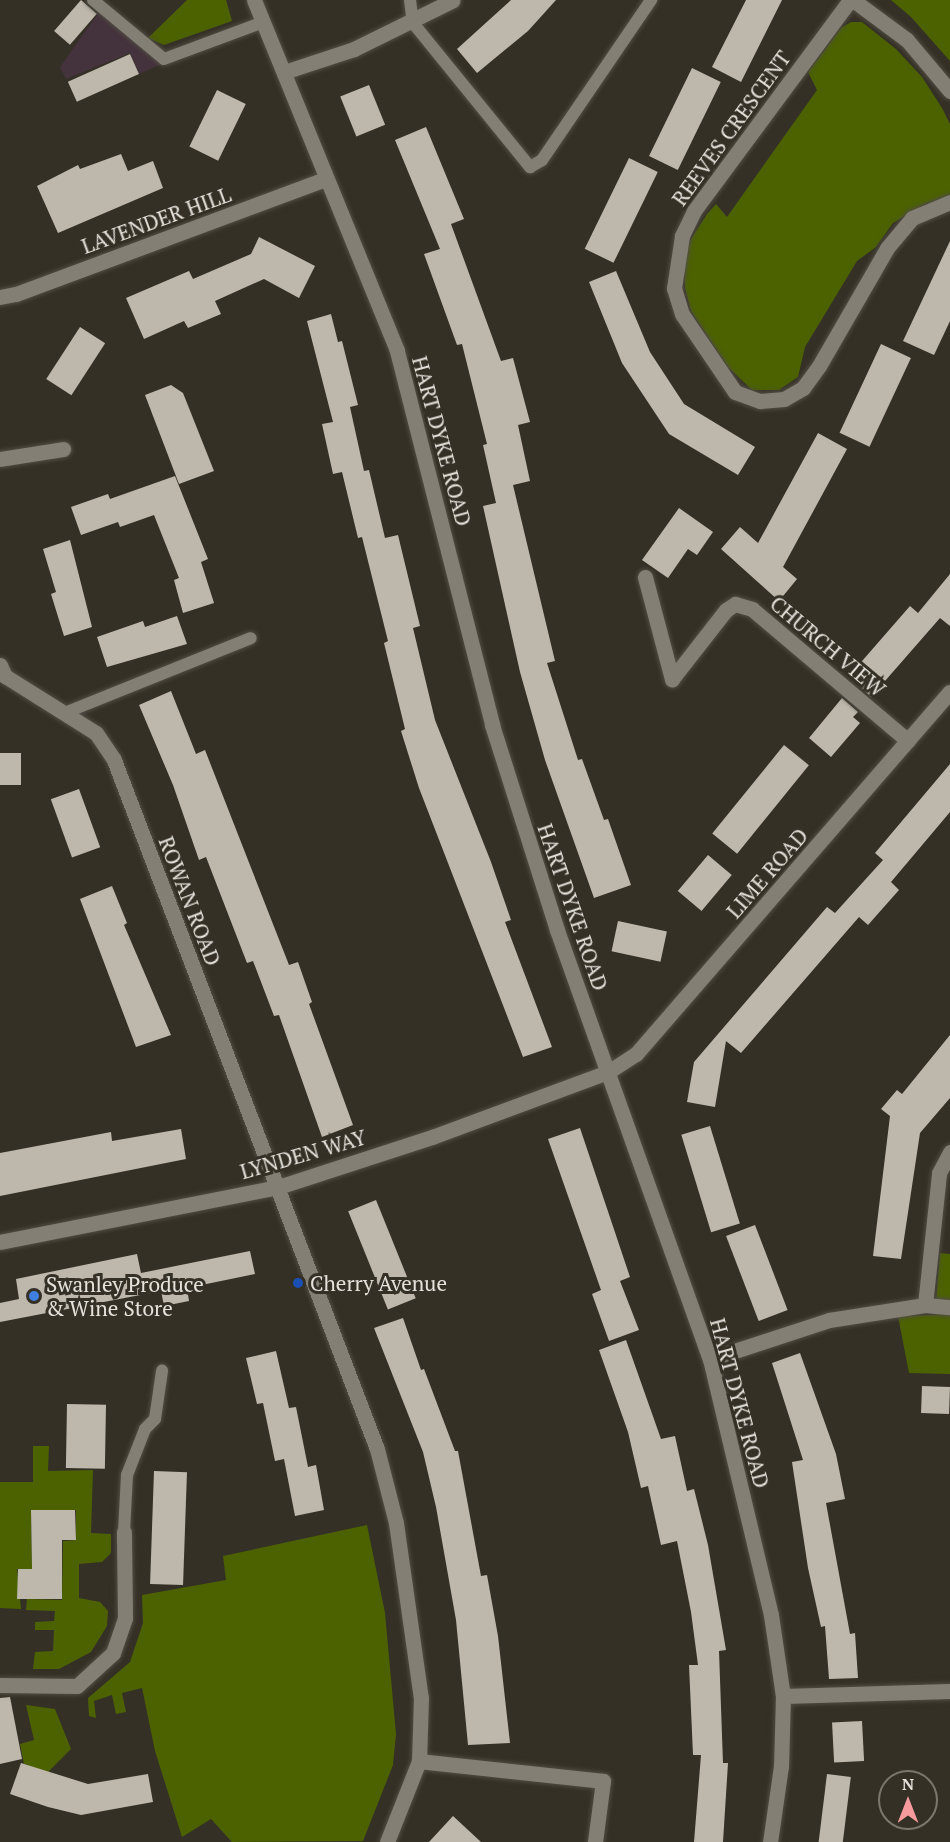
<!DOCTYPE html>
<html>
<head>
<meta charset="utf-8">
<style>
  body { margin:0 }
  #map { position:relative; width:950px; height:1842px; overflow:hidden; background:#353026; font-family:"PT Serif",serif }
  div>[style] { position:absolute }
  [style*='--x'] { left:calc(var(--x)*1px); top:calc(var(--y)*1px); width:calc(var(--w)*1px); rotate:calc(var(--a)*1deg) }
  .industrial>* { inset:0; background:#44323c }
  .green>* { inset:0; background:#4c6200 }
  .building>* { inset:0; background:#beb8ac; transform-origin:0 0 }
  .roads { filter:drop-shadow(0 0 2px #504d44) drop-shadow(0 0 2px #504d44) }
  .lane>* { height:12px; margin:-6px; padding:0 6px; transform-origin:6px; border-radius:6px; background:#847f74 }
  .street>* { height:15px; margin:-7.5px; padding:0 7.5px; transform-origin:7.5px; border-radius:7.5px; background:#847f74 }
  .dots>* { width:16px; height:16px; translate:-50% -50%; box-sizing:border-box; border:3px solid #353026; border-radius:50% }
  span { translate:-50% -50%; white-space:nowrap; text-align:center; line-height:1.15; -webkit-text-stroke:6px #353026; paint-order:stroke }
  .street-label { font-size:21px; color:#e5e2dc }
  .poi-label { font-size:21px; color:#e5e2dc }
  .left { translate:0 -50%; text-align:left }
  .north { position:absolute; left:878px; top:1770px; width:60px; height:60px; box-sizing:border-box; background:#353026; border:2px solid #7b776f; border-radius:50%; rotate:0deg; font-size:16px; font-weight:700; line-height:24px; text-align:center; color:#e5e2dc }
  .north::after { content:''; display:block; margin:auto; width:21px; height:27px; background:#f59b9d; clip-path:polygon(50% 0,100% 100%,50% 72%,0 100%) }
</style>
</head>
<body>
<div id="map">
  <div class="industrial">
    <i style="clip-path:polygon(102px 8px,166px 62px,139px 74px,130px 53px,66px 79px,60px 67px)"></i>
  </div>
  <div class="green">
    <i style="clip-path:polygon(187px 0,226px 0,232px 21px,164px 45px,148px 38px)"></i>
    <i style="clip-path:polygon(891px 0,950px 0,950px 61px,911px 17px)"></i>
    <i style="clip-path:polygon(851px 22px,862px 22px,896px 49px,922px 77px,942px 108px,950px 124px,950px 195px,925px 204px,893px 223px,876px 247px,857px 261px,805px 347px,798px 377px,779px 390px,752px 390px,728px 367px,691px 311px,685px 288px,684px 261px,691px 239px,707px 214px,716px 204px,727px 217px,817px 90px,808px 72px,841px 28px)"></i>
    <i style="clip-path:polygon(940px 1253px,950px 1254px,950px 1374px,909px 1373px,898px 1316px,935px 1315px)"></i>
    <i style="clip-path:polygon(33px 1446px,49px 1446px,48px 1471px,93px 1470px,91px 1533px,111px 1534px,111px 1553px,102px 1562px,79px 1564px,79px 1598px,100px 1602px,108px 1611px,107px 1626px,91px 1652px,59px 1669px,33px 1669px,35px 1652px,53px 1651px,54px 1630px,35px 1630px,35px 1622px,54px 1621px,55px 1611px,26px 1610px,27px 1599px,62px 1600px,63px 1541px,76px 1540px,76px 1510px,31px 1510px,32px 1569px,17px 1569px,21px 1609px,0 1608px,0 1482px,33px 1482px)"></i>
    <i style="clip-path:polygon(367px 1525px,385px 1613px,396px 1734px,393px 1765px,363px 1841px,232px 1842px,211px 1819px,182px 1837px,155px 1751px,142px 1688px,122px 1693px,126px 1712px,116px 1714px,112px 1695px,94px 1701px,96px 1718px,89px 1716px,88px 1698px,130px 1662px,143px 1623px,142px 1595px,226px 1580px,223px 1556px)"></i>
    <i style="clip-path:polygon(26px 1705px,55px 1709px,71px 1749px,48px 1772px,24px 1764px,20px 1744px,34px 1740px)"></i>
  </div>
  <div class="building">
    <i style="left:81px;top:0;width:21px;height:41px;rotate:41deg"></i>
    <i style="clip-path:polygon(511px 0,556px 0,528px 31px,477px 73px,457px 49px)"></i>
    <i style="clip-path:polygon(746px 0,782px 0,741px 82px,712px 67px)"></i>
    <i style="left:130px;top:54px;width:22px;height:68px;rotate:66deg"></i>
    <i style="left:692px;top:68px;width:32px;height:98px;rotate:26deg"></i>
    <i style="left:369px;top:85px;width:43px;height:31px;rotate:68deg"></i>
    <i style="left:217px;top:90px;width:32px;height:63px;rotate:26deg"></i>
    <i style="clip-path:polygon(426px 127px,464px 219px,451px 224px,501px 361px,513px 358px,530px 422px,518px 425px,530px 481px,513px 485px,555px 661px,547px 663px,578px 760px,582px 759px,604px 820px,608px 819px,631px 885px,594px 898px,545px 760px,520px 672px,483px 506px,496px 503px,483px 445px,487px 444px,462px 344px,457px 345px,424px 254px,440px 249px,395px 140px)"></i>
    <i style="clip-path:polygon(121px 154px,128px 171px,153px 161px,163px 188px,58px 233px,37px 186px,78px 165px,80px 169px)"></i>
    <i style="left:629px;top:158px;width:32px;height:101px;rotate:26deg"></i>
    <i style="clip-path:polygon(259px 237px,315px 266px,299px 298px,264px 279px,215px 301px,221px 314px,188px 328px,184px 321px,144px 339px,126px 298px,189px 271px,193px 279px,251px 254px)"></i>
    <i style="clip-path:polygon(950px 241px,950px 321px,934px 355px,903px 341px)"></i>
    <i style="clip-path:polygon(616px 271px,650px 352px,684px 404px,755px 447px,738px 475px,669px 434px,622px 363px,589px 282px)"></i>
    <i style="clip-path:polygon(331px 314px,338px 342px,342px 341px,358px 405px,350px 407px,364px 471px,369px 470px,385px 538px,398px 535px,420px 626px,413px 628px,435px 720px,491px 862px,511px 920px,505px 922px,552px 1047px,523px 1057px,419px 788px,401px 731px,405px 729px,384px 643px,388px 641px,362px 537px,358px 538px,342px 472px,333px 474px,322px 424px,333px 422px,307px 321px)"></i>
    <i style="left:80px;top:327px;width:30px;height:62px;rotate:33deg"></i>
    <i style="left:881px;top:344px;width:33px;height:98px;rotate:25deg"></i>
    <i style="clip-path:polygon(171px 385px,183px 393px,214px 471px,179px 484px,145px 395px)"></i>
    <i style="clip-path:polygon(818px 433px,847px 449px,783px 567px,797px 579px,779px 601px,721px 549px,740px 527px,758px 543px)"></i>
    <i style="clip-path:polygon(175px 476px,208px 559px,201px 562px,214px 603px,183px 613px,174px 580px,179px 578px,154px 515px,120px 527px,118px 522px,81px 535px,71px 507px,108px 494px,110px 499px)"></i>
    <i style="clip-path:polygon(679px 508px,713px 532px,697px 555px,688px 549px,668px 578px,642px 560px)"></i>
    <i style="clip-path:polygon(70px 540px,92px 627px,64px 636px,51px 594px,56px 592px,43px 549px)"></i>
    <i style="clip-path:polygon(950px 574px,950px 626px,940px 618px,871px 697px,849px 676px,910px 606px,918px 613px)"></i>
    <i style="clip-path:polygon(177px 616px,187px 644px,107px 667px,97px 637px,143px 621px,145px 627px)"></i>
    <i style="clip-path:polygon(171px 691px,196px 754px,205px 750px,289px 965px,298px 962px,312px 1002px,309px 1004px,353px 1125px,322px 1137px,279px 1015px,274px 1016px,253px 961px,247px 963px,206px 857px,199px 860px,173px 785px,139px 705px)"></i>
    <i style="clip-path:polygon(842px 698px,858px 712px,853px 717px,860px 723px,831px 757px,809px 738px)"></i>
    <i style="left:784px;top:745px;width:32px;height:114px;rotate:39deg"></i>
    <i style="left:0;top:753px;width:21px;height:32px"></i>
    <i style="clip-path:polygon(950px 764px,950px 812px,891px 882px,899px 890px,868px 925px,859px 917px,741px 1053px,726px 1041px,715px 1107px,687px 1102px,694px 1062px,827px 907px,835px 913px,883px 860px,875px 853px)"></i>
    <i style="left:79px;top:789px;width:62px;height:30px;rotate:70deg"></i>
    <i style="left:708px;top:855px;width:31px;height:47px;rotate:40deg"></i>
    <i style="clip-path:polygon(112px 886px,127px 923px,124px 925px,171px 1035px,136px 1047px,80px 899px)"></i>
    <i style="left:618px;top:921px;width:50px;height:31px;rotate:12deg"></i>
    <i style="clip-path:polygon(950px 1035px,950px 1098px,920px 1133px,901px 1259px,873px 1256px,890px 1116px,881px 1109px,897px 1090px,902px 1094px)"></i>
    <i style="left:710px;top:1126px;width:102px;height:30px;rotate:73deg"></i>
    <i style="clip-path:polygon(580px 1128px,630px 1277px,620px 1281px,639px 1330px,609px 1341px,592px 1294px,601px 1290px,548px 1139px)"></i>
    <i style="clip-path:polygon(181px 1129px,186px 1159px,0 1196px,0 1153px,111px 1132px,112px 1141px)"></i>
    <i style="left:376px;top:1200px;width:106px;height:30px;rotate:68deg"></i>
    <i style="left:755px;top:1225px;width:91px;height:31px;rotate:69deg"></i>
    <i style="clip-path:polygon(250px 1251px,255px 1274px,187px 1288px,189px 1301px,164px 1306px,161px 1291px,0 1322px,0 1303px,19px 1299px,16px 1279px,137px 1254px,141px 1273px)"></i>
    <i style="clip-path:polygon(403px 1318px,421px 1370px,424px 1369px,455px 1451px,458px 1451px,481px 1576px,487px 1575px,498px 1636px,510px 1743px,468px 1745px,456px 1620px,436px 1507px,423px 1452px,374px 1328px)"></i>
    <i style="clip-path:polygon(626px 1340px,661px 1439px,675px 1436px,687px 1491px,694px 1489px,708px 1545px,726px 1650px,719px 1651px,723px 1763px,728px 1763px,723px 1842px,694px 1842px,701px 1755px,693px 1755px,689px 1665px,698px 1665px,691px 1612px,677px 1541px,661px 1545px,648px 1486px,641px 1488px,628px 1432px,599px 1350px)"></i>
    <i style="clip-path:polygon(276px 1351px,289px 1408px,296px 1407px,308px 1467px,316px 1465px,324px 1510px,295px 1516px,284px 1459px,275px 1461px,263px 1403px,257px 1404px,246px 1358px)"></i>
    <i style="clip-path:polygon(800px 1353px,836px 1454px,845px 1499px,826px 1503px,850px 1634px,855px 1633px,858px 1678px,829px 1679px,825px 1626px,821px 1627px,808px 1568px,792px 1462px,803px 1460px,772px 1363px)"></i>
    <i style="left:922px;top:1386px;width:28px;height:27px;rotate:2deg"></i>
    <i style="left:67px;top:1404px;width:39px;height:64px;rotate:1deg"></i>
    <i style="left:154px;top:1471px;width:33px;height:113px;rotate:2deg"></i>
    <i style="clip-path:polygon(31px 1510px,75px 1510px,76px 1540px,62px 1540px,62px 1599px,17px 1599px,18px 1569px,32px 1569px)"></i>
    <i style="clip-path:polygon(10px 1697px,22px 1759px,0 1764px,0 1698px)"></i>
    <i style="left:862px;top:1721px;width:40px;height:30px;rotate:87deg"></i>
    <i style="clip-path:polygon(21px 1763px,88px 1784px,148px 1774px,153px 1802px,81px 1815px,48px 1807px,10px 1794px)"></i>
    <i style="left:827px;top:1774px;width:24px;height:69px;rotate:7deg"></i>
    <i style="clip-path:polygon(453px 1816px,481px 1842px,429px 1842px)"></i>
  </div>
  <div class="roads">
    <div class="lane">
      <i style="--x:93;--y:0;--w:92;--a:39.7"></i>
      <i style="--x:164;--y:59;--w:103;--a:-20.4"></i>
      <i style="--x:410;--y:0;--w:23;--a:83"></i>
      <i style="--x:413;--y:23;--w:186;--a:50.9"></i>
      <i style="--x:530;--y:167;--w:14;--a:-30"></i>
      <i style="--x:542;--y:160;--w:194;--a:-55.7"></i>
      <i style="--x:67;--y:712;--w:198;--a:-21.9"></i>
      <i style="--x:124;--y:1532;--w:57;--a:-87"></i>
      <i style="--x:127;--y:1475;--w:49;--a:-68.6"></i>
      <i style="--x:145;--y:1429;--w:14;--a:-45"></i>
      <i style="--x:155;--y:1419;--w:49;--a:-81.7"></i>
    </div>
    <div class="street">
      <i style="--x:254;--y:0;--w:379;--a:67.8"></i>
      <i style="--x:397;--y:351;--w:386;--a:75.7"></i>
      <i style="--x:492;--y:725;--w:215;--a:72.4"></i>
      <i style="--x:557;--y:930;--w:455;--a:70.4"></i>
      <i style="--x:710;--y:1359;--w:263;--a:76.6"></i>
      <i style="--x:771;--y:1615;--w:82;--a:81.6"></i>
      <i style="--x:783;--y:1696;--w:70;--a:91.6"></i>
      <i style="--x:781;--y:1766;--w:77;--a:98.2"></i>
      <i style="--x:850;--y:0;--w:262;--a:126.5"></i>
      <i style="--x:694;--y:211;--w:28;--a:116"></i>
      <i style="--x:682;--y:236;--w:53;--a:98.7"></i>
      <i style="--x:674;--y:288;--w:27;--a:73"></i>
      <i style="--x:682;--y:314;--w:94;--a:55.8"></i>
      <i style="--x:735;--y:392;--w:27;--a:20"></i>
      <i style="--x:760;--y:401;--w:24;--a:-5"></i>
      <i style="--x:784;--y:399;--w:22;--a:-30"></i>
      <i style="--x:803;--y:388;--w:27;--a:-54"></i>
      <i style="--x:819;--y:366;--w:136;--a:-60"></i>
      <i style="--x:887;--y:248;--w:39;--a:-50"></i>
      <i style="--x:912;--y:218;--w:41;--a:-22.8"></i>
      <i style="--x:853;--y:0;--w:67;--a:36.5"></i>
      <i style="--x:907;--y:40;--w:67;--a:49.9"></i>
      <i style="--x:284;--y:72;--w:74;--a:-18.2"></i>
      <i style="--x:354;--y:49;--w:110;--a:-26.3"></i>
      <i style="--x:0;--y:297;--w:16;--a:-11"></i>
      <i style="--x:16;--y:294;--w:331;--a:-20.4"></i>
      <i style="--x:0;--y:459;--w:64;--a:-9"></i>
      <i style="--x:645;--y:577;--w:106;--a:75.2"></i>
      <i style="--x:672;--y:679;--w:88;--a:-52"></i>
      <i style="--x:726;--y:610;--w:11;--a:-34"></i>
      <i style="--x:735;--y:604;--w:18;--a:16"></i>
      <i style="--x:752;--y:609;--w:204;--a:40.2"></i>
      <i style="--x:0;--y:665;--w:12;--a:66"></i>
      <i style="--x:5;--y:676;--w:107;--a:32.1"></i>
      <i style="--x:96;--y:733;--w:32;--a:56"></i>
      <i style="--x:114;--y:760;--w:737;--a:69.11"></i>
      <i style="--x:377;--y:1449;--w:76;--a:75.6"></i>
      <i style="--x:396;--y:1523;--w:177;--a:81.9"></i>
      <i style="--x:421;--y:1698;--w:63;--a:91.8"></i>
      <i style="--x:419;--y:1761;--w:87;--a:111.6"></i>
      <i style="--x:0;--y:1242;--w:283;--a:-11.2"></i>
      <i style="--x:278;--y:1187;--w:162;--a:-18"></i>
      <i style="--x:432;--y:1137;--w:188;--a:-20.3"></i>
      <i style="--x:608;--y:1072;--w:33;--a:-33"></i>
      <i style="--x:636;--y:1054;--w:479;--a:-49.1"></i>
      <i style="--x:925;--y:1305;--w:25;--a:5"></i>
      <i style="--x:710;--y:1359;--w:125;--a:-18.1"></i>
      <i style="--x:829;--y:1320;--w:97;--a:-8.9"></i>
      <i style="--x:925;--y:1305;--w:133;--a:-83.9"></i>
      <i style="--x:939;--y:1173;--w:24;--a:-62"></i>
      <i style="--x:0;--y:1685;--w:77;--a:0.7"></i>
      <i style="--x:77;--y:1686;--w:49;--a:-42.5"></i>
      <i style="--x:113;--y:1653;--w:37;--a:-71"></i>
      <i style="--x:125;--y:1618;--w:86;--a:-90.7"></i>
      <i style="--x:783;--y:1696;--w:167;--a:-1.7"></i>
      <i style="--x:419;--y:1761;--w:185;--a:6.2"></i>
      <i style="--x:603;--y:1781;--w:62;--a:97.5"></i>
    </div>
  </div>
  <div class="dots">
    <i style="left:298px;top:1283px;background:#1a4fb4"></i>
    <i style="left:34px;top:1296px;background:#3f7fe0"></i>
  </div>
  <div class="street-label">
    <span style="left:731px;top:128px;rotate:-54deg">REEVES CRESCENT</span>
    <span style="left:156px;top:220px;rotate:-20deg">LAVENDER HILL</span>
    <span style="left:442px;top:441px;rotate:75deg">HART DYKE ROAD</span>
    <span style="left:828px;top:646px;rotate:40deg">CHURCH VIEW</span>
    <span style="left:767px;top:873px;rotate:-49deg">LIME ROAD</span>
    <span style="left:190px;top:901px;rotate:69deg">ROWAN ROAD</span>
    <span style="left:573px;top:907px;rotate:71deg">HART DYKE ROAD</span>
    <span style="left:303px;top:1154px;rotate:-16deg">LYNDEN WAY</span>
    <span style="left:740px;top:1403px;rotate:75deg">HART DYKE ROAD</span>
  </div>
  <div class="poi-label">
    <span class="left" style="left:310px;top:1283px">Cherry Avenue</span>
    <span class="left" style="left:46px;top:1296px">Swanley Produce<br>&amp; Wine Store</span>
  </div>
  <div class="north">N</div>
</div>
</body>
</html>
